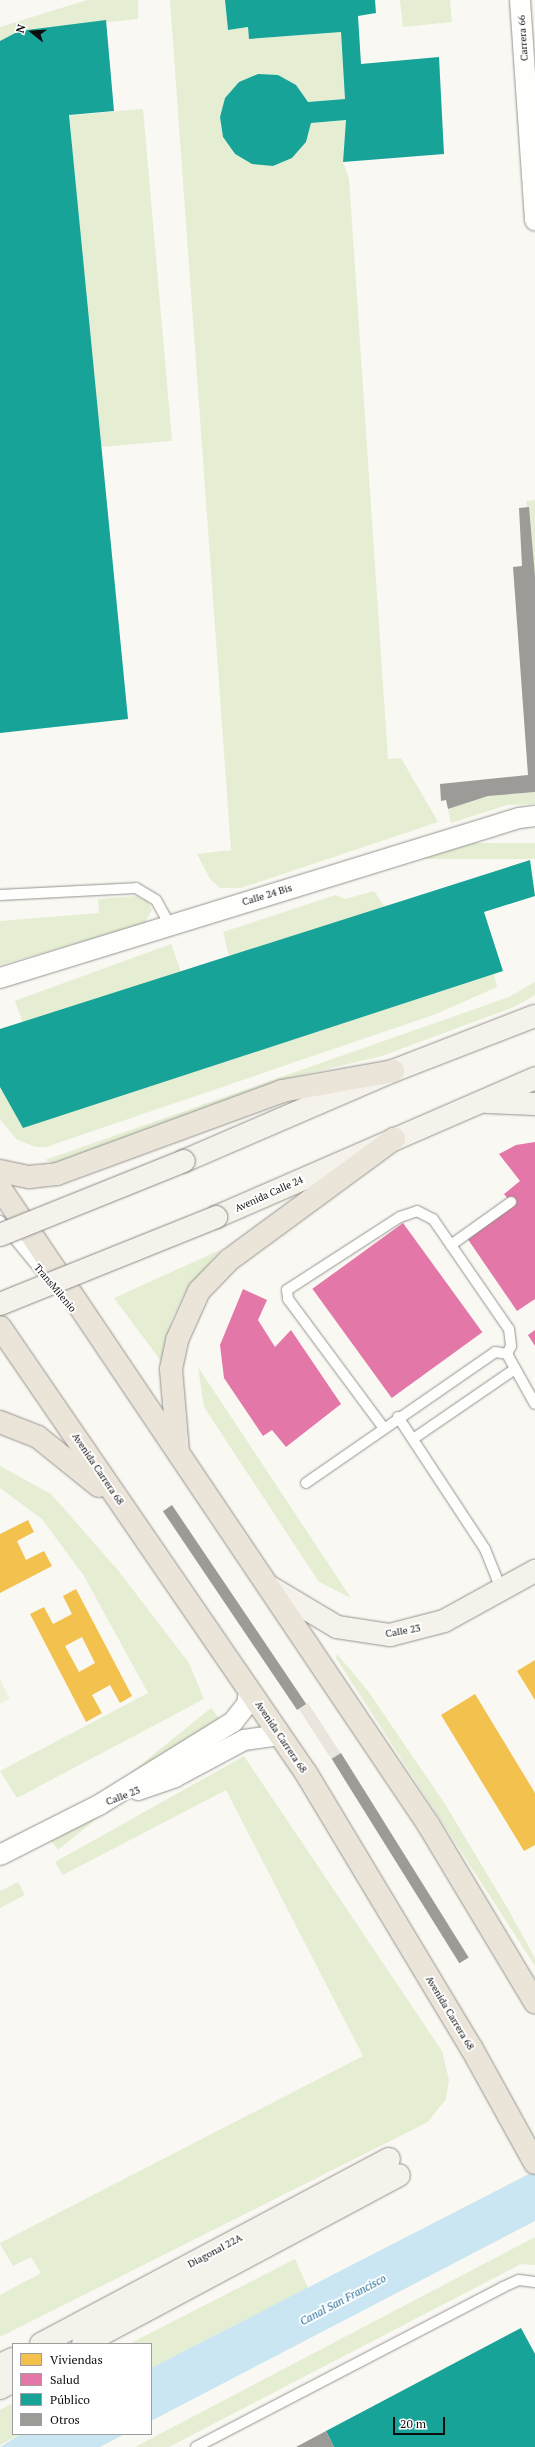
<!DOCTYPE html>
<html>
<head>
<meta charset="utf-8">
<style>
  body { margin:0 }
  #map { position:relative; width:535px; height:2447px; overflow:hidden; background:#faf8f2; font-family:"PT Serif",serif }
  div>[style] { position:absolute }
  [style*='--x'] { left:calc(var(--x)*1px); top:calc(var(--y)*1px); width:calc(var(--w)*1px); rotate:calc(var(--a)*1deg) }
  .green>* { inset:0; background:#e5eed3; transform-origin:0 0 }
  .pitch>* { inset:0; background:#eef2dd }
  .plaza>* { inset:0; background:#eae6de; transform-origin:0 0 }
  .water>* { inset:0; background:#cae6f2 }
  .homes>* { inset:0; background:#f2c14e }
  .health>* { inset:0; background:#e377a8; transform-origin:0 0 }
  .public>* { inset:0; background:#17a398 }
  .building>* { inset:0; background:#9d9b98; transform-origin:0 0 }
  .roads { filter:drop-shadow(0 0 1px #949390) drop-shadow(0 0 1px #949390) }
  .lane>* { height:10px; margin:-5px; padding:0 5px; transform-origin:5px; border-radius:5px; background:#fefefd }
  .street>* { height:20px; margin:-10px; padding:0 10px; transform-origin:10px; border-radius:10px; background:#fefefd }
  .secondary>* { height:22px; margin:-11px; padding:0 11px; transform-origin:11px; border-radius:11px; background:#f4f2ea }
  .primary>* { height:22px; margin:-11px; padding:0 11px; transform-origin:11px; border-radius:11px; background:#ebe5d9 }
  .bridges { filter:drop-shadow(0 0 1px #8a8987) drop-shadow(0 0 1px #8a8987) }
  .secondary-bridge>* { height:22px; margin:-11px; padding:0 11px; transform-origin:11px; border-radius:11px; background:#f4f2ea }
  span { translate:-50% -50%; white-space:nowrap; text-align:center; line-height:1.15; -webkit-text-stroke:4px #fff; paint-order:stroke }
  .street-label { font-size:10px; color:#0d0d0d }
  .water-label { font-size:11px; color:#1e6997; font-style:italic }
  .legend { position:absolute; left:12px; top:2343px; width:140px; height:92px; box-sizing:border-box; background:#fff; border:1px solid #9e9e9e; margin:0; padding:5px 7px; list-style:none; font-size:12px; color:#0d0d0d }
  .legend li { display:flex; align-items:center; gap:8px; height:20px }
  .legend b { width:20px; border:1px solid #9e9e9e }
  .north { position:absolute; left:12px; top:12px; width:40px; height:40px; -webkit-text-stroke:3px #fff; paint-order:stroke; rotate:287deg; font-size:11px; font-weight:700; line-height:16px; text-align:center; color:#0d0d0d }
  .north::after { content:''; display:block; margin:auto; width:14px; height:18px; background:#0d0d0d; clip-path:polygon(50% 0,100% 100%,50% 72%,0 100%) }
  .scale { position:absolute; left:393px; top:2417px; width:52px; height:18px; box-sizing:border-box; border:2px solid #0d0d0d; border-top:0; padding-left:5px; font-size:12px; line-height:14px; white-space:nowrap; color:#0d0d0d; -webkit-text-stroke:3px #fff; paint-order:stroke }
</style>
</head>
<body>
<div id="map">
  <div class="green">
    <i style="clip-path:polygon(87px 0,138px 0,138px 19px,19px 31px,0 41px,0 27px)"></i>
    <i style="clip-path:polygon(170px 0,225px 0,228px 30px,248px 27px,249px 39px,341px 32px,345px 99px,308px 102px,258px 74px,239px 82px,225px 98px,220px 117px,223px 137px,234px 154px,252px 164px,273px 166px,292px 158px,306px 142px,311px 123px,346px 120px,343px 162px,349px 179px,388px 759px,401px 758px,438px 822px,241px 888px,220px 888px,210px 879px,197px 854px,231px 850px)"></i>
    <i style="clip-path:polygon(400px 0,450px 0,452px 22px,403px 27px)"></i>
    <i style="left:143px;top:109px;width:333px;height:74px;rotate:85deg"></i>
    <i style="clip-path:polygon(535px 500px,535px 576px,526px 501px)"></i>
    <i style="clip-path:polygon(535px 792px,535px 804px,507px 805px,451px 823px,448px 809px,488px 796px)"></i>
    <i style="left:535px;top:843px;width:16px;height:124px;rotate:90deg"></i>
    <i style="clip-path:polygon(374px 891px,385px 907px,229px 956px,223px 932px,336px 895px,345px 899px)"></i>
    <i style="clip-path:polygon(137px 896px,148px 902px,152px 910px,144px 924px,0 965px,0 921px,99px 913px,98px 899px)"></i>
    <i style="left:171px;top:944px;width:30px;height:166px;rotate:70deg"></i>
    <i style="clip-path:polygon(494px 974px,497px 987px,436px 1014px,46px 1147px,35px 1147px,16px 1139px,0 1119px,0 1087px,23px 1127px)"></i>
    <i style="clip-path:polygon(535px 982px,535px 995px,514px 1007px,382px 1056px,285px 1079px,57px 1165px,45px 1160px,509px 997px)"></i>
    <i style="clip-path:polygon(220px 1250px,184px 1294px,171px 1321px,161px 1361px,114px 1298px)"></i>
    <i style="clip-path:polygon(198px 1367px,351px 1598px,319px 1582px,204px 1407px)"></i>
    <i style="clip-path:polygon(0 1466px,51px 1494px,117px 1569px,189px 1663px,204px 1699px,17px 1798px,0 1771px,148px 1693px,84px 1576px,42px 1519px,0 1488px)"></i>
    <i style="clip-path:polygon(337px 1654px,368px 1691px,445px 1804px,508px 1909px,535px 1958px,535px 1966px,336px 1658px)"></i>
    <i style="left:211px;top:1708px;width:14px;height:208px;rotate:51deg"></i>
    <i style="clip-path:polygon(244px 1756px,442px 2051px,449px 2080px,446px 2099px,428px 2122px,0 2337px,0 2295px,41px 2273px,31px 2257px,13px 2266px,0 2244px,0 2243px,363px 2056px,226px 1790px,63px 1875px,55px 1862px)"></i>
    <i style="clip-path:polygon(18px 1882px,25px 1895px,0 1908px,0 1891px)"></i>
    <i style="clip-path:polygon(535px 2237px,535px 2265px,521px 2264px,169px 2447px,135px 2447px)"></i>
    <i style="clip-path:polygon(295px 2259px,308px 2288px,151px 2368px,151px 2344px,129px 2344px)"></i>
    <i style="clip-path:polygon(13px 2403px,13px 2434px,21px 2434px,0 2445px,0 2410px)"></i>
  </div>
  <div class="pitch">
    <i style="clip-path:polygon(0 1679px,10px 1699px,0 1704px)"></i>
  </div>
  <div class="plaza">
    <i style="left:308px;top:1703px;width:60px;height:11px;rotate:57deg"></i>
  </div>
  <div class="water">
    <i style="clip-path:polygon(535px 2171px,535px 2221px,151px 2421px,151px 2368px)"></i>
    <i style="clip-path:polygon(21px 2434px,125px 2434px,100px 2447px,0 2447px)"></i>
  </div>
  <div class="homes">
    <i style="clip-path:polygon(28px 1520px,34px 1532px,17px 1541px,26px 1560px,44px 1551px,52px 1566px,0 1593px,0 1534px)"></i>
    <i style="clip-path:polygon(evenodd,76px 1589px,132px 1696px,120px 1703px,110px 1685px,92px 1695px,102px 1713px,86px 1722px,30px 1614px,44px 1607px,53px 1624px,72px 1614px,63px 1596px,76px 1589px,82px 1637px,95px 1663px,79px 1672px,65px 1646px,82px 1637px)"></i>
    <i style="clip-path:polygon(535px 1660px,535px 1700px,517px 1671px)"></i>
    <i style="clip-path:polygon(475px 1694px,535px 1793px,535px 1845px,524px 1851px,441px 1715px)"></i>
  </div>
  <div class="health">
    <i style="clip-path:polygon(535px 1142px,535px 1299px,517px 1311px,467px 1238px,514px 1206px,504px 1194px,520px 1181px,499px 1154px,516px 1145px)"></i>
    <i style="left:403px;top:1223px;width:135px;height:112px;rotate:54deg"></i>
    <i style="clip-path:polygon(243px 1289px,267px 1300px,258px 1320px,275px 1347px,291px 1330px,341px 1404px,286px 1447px,272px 1430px,263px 1436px,224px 1378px,220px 1345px)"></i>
    <i style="clip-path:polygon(535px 1330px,535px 1346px,528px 1335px)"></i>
  </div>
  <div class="public">
    <i style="clip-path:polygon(225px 0,375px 0,376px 13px,358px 16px,361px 64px,439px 57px,444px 154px,343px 162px,346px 120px,311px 123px,306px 142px,292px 158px,273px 166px,252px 164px,235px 154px,223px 137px,220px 117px,225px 98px,239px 82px,258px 74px,278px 75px,296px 85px,308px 102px,345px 99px,341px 32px,249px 39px,248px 27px,228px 30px)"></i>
    <i style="clip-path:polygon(106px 20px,114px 111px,69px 115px,128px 719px,0 733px,0 41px,19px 31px)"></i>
    <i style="clip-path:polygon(530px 860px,535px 896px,484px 912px,503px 971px,23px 1128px,0 1087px,0 1029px)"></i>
    <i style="clip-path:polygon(521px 2328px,535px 2354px,535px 2447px,334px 2447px,326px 2431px)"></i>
  </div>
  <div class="building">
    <i style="clip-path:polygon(529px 507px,535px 576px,535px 792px,488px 796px,448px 809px,446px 800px,441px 801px,440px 784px,528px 775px,513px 567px,522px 566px,519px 508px)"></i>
    <i style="left:172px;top:1505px;width:240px;height:11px;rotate:56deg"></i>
    <i style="left:341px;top:1753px;width:241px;height:11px;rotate:58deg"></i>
    <i style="clip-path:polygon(326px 2431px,334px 2447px,296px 2447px)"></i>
  </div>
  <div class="roads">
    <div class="lane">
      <i style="--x:0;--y:895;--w:136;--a:-2.9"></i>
      <i style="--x:136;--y:888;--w:23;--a:31"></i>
      <i style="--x:156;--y:900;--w:29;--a:61"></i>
      <i style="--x:0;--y:1221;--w:82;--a:50.5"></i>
      <i style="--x:451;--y:1245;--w:74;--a:-35.6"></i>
      <i style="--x:398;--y:1417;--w:158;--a:56.6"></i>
      <i style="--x:485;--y:1549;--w:43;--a:68.2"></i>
      <i style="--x:383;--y:1427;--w:159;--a:-126.6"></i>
      <i style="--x:288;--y:1299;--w:9;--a:-96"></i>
      <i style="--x:287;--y:1290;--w:135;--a:-32.9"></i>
      <i style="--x:400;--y:1217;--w:18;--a:-19"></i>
      <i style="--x:417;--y:1211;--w:18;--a:27"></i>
      <i style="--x:433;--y:1219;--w:134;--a:55.4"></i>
      <i style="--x:509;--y:1329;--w:17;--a:83"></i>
      <i style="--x:511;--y:1346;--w:9;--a:117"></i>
      <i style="--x:413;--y:1439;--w:124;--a:-34.5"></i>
      <i style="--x:306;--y:1483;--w:230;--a:-34.7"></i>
      <i style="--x:495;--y:1352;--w:12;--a:9"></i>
      <i style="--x:507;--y:1354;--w:57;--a:60.8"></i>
      <i style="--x:196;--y:2447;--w:346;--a:-27.5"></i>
      <i style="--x:503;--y:2287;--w:17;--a:-24"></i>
      <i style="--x:519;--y:2280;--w:16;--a:7"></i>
    </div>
    <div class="street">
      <i style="--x:520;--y:0;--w:221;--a:86.1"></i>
      <i style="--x:0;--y:978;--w:543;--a:-17.13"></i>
      <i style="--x:519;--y:818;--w:16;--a:-7"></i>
      <i style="--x:138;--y:1790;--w:39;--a:-19"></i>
      <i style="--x:175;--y:1777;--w:78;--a:-28.2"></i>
      <i style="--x:244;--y:1740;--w:36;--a:-8"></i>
      <i style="--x:0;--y:1855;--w:111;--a:-26.8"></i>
      <i style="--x:99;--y:1805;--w:158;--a:-31.8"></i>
      <i style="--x:233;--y:1722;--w:23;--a:-52"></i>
      <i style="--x:247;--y:1704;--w:13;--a:-81"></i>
    </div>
    <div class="secondary">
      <i style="--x:487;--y:1102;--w:48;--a:2.4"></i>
      <i style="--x:184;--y:1161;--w:228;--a:-23.3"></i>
      <i style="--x:393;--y:1071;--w:152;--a:-21.2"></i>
      <i style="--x:216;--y:1217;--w:348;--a:-23.5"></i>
      <i style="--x:270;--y:1587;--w:78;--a:30.8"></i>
      <i style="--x:337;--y:1627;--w:54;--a:8.6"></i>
      <i style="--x:390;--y:1635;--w:56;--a:-14.5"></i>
      <i style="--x:444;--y:1621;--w:104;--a:-28.8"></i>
      <i style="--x:41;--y:2344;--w:394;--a:-28"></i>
      <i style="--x:83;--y:2344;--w:358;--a:-28.1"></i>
      <i style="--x:0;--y:2365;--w:14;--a:-25"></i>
      <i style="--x:0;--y:2388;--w:15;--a:-28"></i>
    </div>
    <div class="primary">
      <i style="--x:0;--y:1171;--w:30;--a:12"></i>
      <i style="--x:29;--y:1177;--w:28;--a:-6"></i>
      <i style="--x:57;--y:1174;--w:240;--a:-20.2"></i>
      <i style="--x:282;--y:1091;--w:113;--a:-10.2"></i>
      <i style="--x:0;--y:1188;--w:767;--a:56.06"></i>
      <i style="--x:428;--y:1824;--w:208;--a:59"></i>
      <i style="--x:0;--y:1327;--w:541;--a:55.55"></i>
      <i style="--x:306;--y:1773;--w:322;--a:59"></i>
      <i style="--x:472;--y:2049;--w:130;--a:61.1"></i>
      <i style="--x:0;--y:1422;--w:41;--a:21.5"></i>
      <i style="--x:38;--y:1437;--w:78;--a:38.8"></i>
      <i style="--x:178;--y:1451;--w:82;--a:-94.9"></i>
      <i style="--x:171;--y:1369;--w:30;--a:-78"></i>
      <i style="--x:177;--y:1340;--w:54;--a:-65.8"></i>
      <i style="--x:199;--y:1291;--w:43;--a:-45.9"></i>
      <i style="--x:229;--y:1260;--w:205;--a:-36.3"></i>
    </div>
  </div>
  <div class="bridges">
    <div class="secondary-bridge">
      <i style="--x:0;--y:1235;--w:198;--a:-21.9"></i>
      <i style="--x:0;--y:1304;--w:233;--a:-21.9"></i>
    </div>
  </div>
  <div class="street-label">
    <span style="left:523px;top:38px;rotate:-94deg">Carrera 66</span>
    <span style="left:267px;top:895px;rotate:-17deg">Calle 24 Bis</span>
    <span style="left:269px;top:1194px;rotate:-24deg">Avenida Calle 24</span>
    <span style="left:55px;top:1288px;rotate:50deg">TransMilenio</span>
    <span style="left:98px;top:1469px;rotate:56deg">Avenida Carrera 68</span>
    <span style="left:403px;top:1631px;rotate:-10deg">Calle 23</span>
    <span style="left:281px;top:1737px;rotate:56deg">Avenida Carrera 68</span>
    <span style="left:123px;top:1796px;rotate:-21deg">Calle 23</span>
    <span style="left:450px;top:2013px;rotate:59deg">Avenida Carrera 68</span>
    <span style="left:215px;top:2251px;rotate:-28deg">Diagonal 22A</span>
  </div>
  <div class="water-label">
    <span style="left:343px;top:2300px;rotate:-28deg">Canal San Francisco</span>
  </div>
  <ul class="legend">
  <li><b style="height:11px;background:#f2c14e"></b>Viviendas</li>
  <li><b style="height:11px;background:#e377a8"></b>Salud</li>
  <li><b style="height:11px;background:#17a398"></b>Público</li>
  <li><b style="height:11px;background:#9d9b98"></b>Otros</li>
  </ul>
  <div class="north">N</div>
  <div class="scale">20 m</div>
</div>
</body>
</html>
